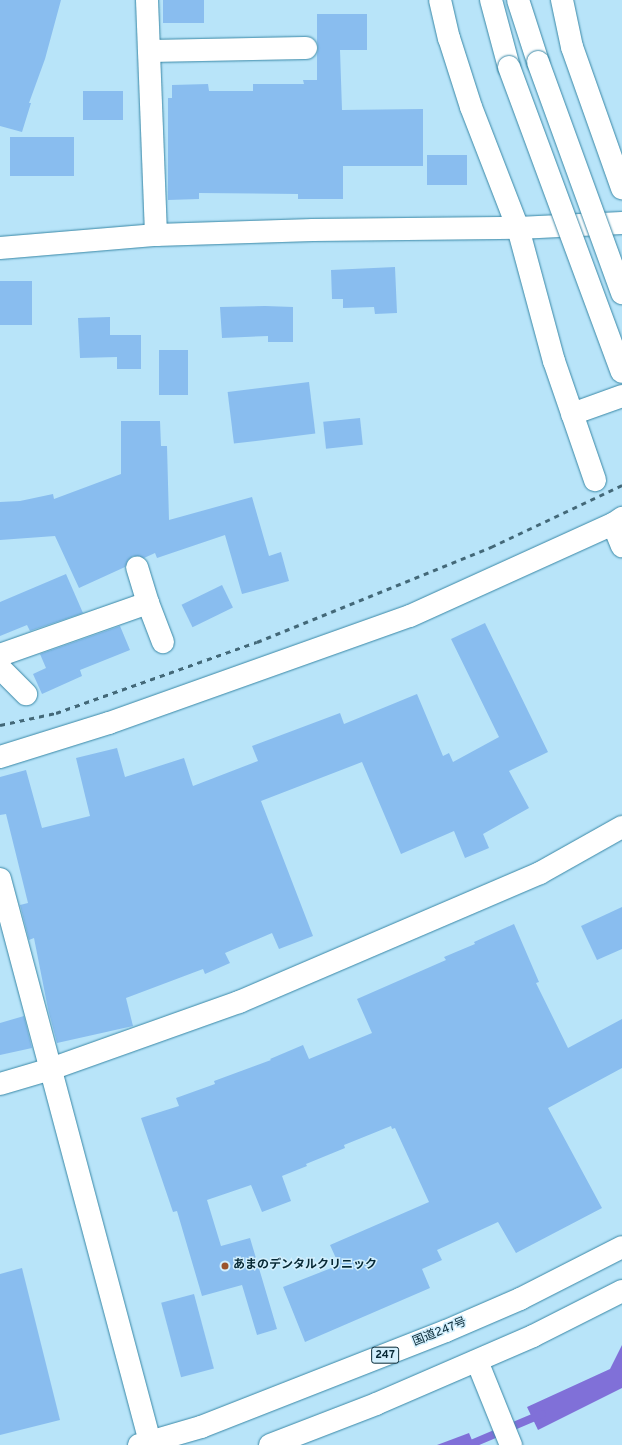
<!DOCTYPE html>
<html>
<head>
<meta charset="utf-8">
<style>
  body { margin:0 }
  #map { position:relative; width:622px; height:1445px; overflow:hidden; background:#b8e4f9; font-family:Overpass,"Noto Sans JP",sans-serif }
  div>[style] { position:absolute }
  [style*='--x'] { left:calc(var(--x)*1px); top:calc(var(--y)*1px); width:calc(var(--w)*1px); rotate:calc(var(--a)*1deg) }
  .water>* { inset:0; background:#8070d8 }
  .stream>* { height:8px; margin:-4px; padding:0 4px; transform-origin:4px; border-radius:4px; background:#8070d8 }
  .building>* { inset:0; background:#89bdef; transform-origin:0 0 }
  .roads { filter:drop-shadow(0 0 1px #3887a6) drop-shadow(0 0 1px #3887a6) }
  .street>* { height:22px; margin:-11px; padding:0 11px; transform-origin:11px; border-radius:11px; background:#fff }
  .secondary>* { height:22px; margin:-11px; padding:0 11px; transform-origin:11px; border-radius:11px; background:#fff }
  .highway>* { height:22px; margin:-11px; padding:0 11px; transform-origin:11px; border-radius:11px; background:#fff }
  .rail>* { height:3px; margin-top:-1.5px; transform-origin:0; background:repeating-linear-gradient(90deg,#436878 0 5px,transparent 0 10px) }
  .bridges { filter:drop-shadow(0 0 1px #3887a6) drop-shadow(0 0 1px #3887a6) }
  .secondary-bridge>* { height:22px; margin:-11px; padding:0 11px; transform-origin:11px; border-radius:11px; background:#fff }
  .dots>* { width:11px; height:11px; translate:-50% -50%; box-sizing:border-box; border:2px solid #d2effd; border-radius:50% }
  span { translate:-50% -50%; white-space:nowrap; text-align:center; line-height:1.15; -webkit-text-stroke:3px #d2effd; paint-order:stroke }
  .shield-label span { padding:1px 3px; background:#d2effd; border:1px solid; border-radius:3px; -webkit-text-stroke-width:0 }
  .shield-label { font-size:11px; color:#062835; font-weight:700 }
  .poi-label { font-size:12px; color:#062835; font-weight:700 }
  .left { translate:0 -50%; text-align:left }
  .street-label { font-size:12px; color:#062835 }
</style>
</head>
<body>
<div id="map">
  <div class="water">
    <i style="clip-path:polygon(622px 1345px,622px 1388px,538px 1430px,527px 1407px,610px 1369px)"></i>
    <i style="clip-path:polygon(469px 1433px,474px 1445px,437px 1445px)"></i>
  </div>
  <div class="stream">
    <i style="--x:469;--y:1445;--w:79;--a:-23"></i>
  </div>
  <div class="building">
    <i style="clip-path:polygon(0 0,61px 0,45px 59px,29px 103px,31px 103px,22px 132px,0 126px)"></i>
    <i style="left:163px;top:0;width:41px;height:23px"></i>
    <i style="clip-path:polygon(317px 14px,367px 14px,367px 50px,340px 50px,342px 110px,423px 109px,423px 166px,343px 166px,343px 199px,298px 199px,298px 194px,199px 193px,199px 199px,168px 200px,168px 98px,172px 98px,172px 85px,208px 84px,209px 91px,253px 91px,253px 84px,304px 84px,303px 80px,317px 80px,317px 55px,318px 48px,317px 41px)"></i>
    <i style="left:83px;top:91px;width:40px;height:29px"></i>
    <i style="left:10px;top:137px;width:64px;height:39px"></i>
    <i style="left:467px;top:155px;width:30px;height:40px;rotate:90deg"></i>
    <i style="clip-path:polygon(395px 267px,397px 313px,375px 314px,374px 307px,343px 308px,343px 299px,332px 299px,331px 270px)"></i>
    <i style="left:0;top:281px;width:32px;height:44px"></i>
    <i style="clip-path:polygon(265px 306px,293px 307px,293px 342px,268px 342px,268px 336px,222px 338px,220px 307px)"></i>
    <i style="clip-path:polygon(110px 317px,110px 335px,141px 335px,141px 369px,117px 369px,117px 357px,80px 358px,78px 318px)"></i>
    <i style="left:188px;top:350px;width:45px;height:29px;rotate:90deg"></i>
    <i style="left:309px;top:382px;width:52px;height:82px;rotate:83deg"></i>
    <i style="left:360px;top:418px;width:27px;height:37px;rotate:84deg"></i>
    <i style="clip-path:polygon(121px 421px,160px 421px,161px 446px,167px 446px,169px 520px,252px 497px,269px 556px,281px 552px,289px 581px,242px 594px,225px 535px,157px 558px,155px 553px,144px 558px,139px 556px,133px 556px,128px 560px,125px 567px,79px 588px,55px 536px,0 540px,0 502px,20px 501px,53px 494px,54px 499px,121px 474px)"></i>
    <i style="clip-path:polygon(66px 574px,83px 613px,30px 631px,27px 625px,0 636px,0 602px)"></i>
    <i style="left:222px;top:585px;width:25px;height:45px;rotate:64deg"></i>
    <i style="clip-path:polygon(485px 623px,548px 752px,509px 771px,529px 808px,483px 834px,489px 848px,465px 858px,454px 831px,401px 854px,362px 762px,261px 801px,313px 936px,279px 949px,272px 933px,225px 953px,230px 963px,205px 974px,203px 969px,126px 998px,133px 1026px,57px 1043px,48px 1009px,34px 938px,29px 940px,20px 905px,28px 903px,6px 814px,0 815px,0 777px,26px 770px,42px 828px,90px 816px,76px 758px,117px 748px,125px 777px,184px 758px,193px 786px,258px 761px,252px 746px,340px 713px,344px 724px,417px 694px,443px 756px,449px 753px,453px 762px,499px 737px,451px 639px)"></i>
    <i style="clip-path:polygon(120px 626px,130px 650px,80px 670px,82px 676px,42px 694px,33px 674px,46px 668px,40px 654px)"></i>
    <i style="clip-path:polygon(622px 907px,622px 949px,597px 960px,581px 926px)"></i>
    <i style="clip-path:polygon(514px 924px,539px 982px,536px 983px,568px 1048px,622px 1019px,622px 1068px,548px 1108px,602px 1208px,516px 1253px,498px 1222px,437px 1250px,442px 1260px,422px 1269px,430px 1288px,305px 1342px,283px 1287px,339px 1265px,330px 1245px,429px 1202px,395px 1128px,392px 1129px,391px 1126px,344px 1145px,345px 1148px,306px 1164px,307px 1166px,282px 1176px,291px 1201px,262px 1212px,251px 1185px,207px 1200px,221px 1246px,250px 1238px,277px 1329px,257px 1335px,242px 1285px,202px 1296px,177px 1211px,173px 1212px,141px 1118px,179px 1106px,176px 1098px,215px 1084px,214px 1081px,271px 1060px,270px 1059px,303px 1045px,309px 1059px,372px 1033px,357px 999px,446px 960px,444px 957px,475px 944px,474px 942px)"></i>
    <i style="clip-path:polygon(24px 1016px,32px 1048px,0 1055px,0 1023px)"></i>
    <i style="clip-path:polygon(22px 1268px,60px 1420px,0 1435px,0 1274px)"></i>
    <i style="left:194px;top:1294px;width:77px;height:34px;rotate:75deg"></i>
  </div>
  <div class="roads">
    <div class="street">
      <i style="--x:147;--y:0;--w:235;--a:87.8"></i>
      <i style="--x:440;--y:0;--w:39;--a:77"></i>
      <i style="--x:449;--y:38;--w:72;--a:72.3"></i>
      <i style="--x:471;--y:107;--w:130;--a:68.8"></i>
      <i style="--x:518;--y:228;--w:138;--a:74.9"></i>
      <i style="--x:554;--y:361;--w:126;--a:71"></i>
      <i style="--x:562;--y:0;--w:48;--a:78"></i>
      <i style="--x:572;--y:47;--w:150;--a:70.5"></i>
      <i style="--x:149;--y:51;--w:157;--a:-1.1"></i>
      <i style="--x:0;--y:248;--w:157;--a:-4.8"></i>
      <i style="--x:156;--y:235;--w:157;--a:-1.8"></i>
      <i style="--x:313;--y:230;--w:205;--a:-0.6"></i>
      <i style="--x:518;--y:228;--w:104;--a:-2.8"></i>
      <i style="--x:572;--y:414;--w:53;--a:-19.8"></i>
      <i style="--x:613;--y:524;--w:24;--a:68"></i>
      <i style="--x:148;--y:603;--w:42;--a:69"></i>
      <i style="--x:0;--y:655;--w:157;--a:-19.4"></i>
      <i style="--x:148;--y:603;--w:37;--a:-107"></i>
      <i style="--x:0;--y:668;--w:37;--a:45"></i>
      <i style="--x:0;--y:757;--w:114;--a:-17.3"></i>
      <i style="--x:109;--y:723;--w:319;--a:-19.6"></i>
      <i style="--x:410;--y:616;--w:223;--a:-24.4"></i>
      <i style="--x:613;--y:524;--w:11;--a:-34"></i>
      <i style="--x:0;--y:879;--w:583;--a:75.08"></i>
      <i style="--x:0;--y:1084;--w:53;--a:-16.4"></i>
      <i style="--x:51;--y:1069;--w:200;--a:-19.6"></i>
      <i style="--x:239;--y:1002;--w:327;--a:-23.2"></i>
      <i style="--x:540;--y:873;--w:94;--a:-29.3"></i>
      <i style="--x:477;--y:1361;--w:91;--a:68"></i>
    </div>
    <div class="secondary">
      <i style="--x:491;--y:0;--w:69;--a:75"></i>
      <i style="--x:518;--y:0;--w:65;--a:72.1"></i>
    </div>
    <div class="highway">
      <i style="--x:139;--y:1445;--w:65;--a:-16.2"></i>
      <i style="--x:201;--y:1427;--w:263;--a:-21.4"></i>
      <i style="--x:446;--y:1331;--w:81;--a:-23.4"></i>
      <i style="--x:520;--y:1299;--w:114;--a:-27"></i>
      <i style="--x:270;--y:1445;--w:114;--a:-21.1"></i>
      <i style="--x:376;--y:1404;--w:171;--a:-23.4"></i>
      <i style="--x:533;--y:1336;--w:100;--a:-26.8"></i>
    </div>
  </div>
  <div class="rail">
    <i style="--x:0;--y:725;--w:57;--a:-12.1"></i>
    <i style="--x:56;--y:713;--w:213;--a:-19.5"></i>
    <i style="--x:257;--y:642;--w:253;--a:-22.1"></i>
    <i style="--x:491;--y:547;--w:145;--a:-25.3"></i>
  </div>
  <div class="bridges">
    <div class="secondary-bridge">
      <i style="--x:538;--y:62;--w:246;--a:70"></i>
      <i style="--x:509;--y:67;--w:325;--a:69.7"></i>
    </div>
  </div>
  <div class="dots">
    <i style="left:225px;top:1266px;background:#9b542d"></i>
  </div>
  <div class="shield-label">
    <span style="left:385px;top:1355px">247</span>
  </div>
  <div class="poi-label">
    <span class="left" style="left:233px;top:1266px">あまのデンタルクリニック</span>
  </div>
  <div class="street-label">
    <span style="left:440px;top:1333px;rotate:-22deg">国道247号</span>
  </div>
</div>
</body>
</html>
